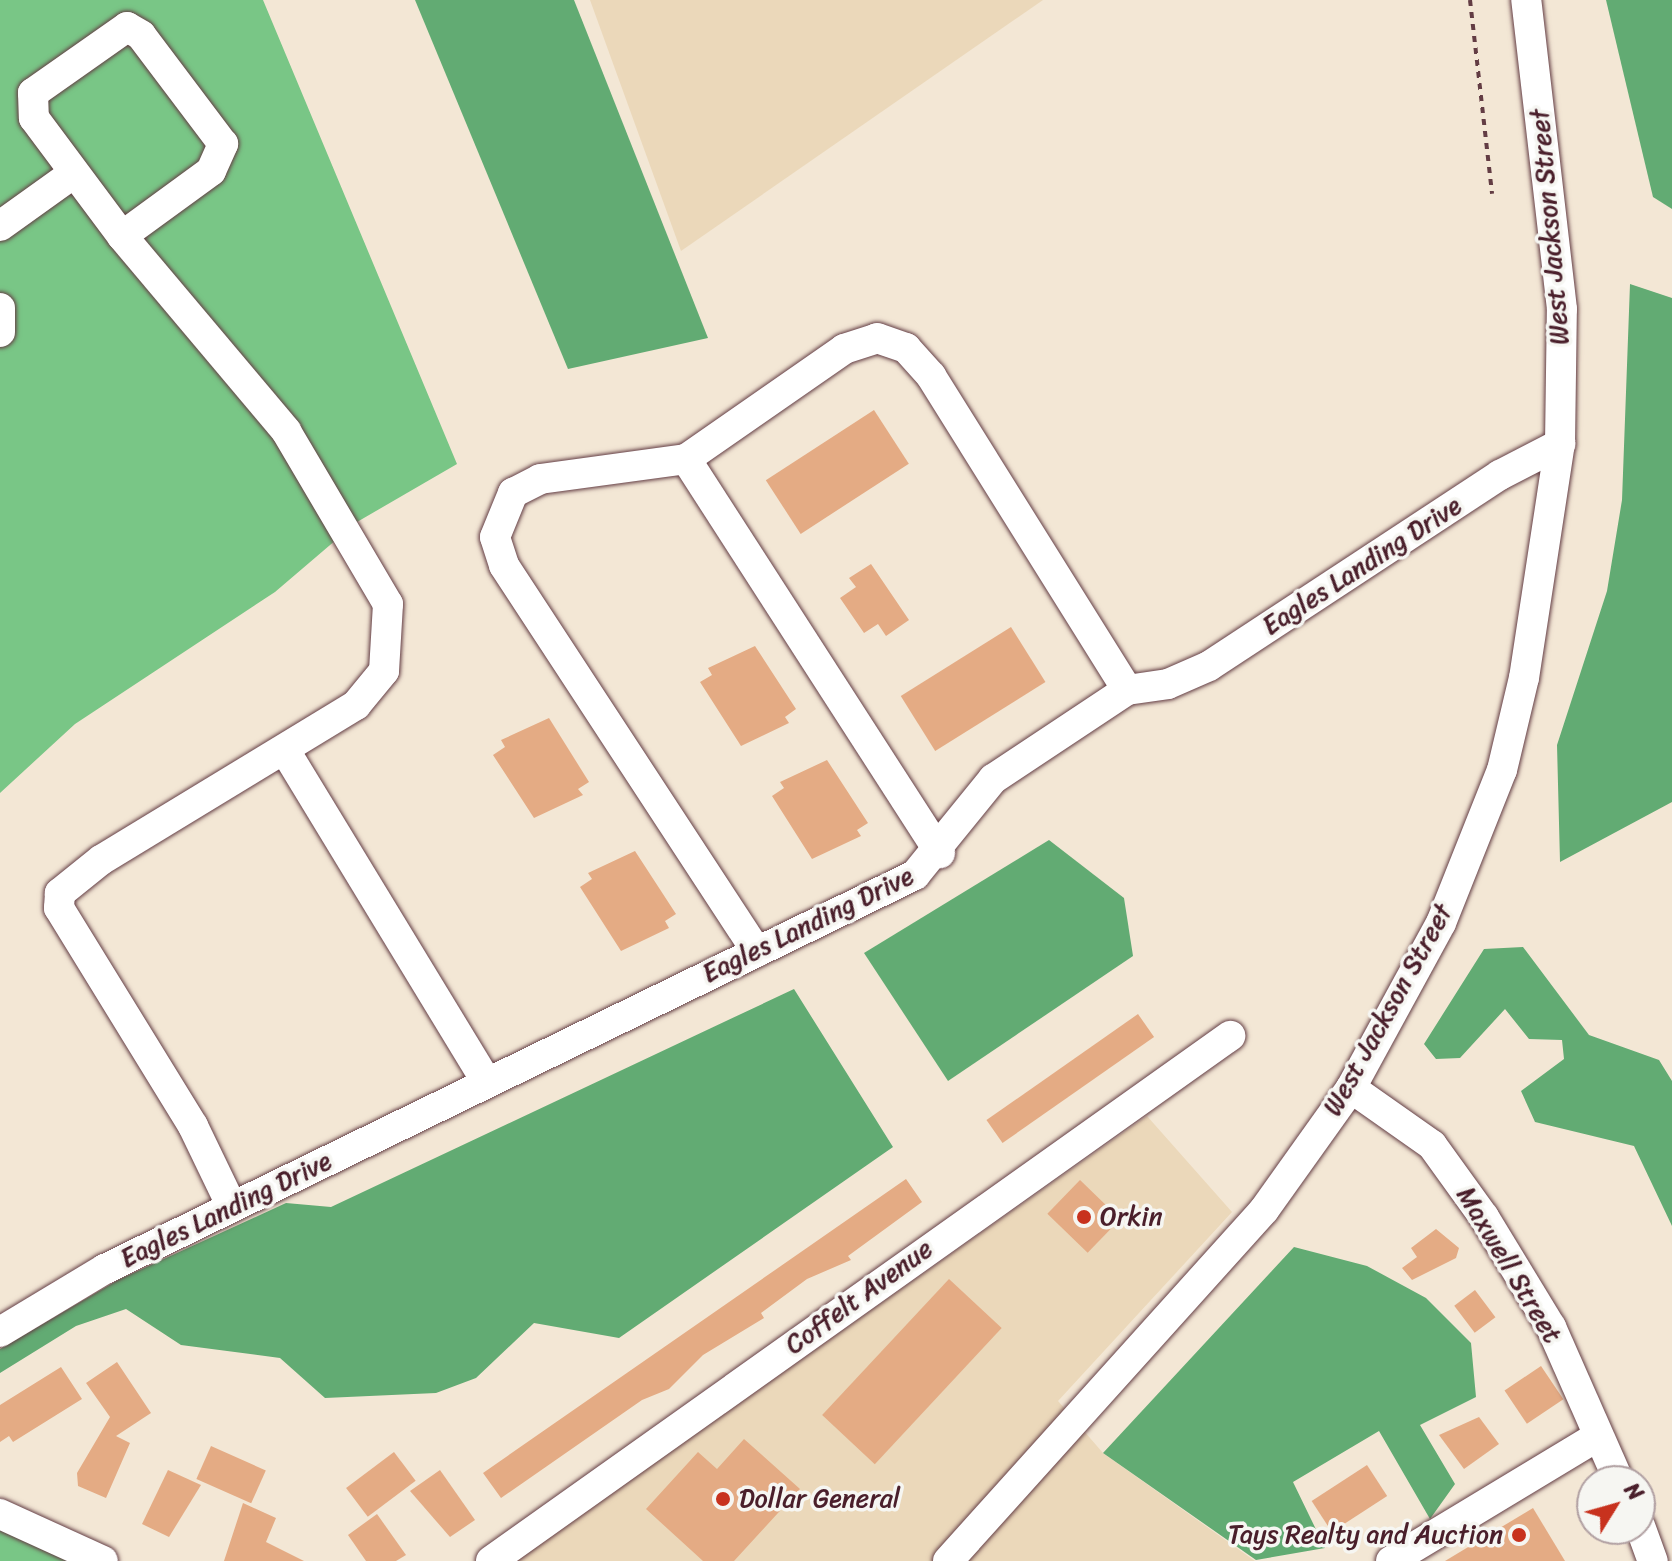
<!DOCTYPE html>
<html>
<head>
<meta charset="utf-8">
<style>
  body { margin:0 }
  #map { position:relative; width:1672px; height:1561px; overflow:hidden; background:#f3e7d5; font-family:Sriracha,sans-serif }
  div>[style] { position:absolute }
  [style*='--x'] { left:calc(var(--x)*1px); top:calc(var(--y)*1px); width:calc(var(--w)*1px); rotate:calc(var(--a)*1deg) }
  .built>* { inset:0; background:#ebd8ba }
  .green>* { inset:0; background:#79c686 }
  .forest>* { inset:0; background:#62ab73 }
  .building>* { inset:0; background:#e4ab84; transform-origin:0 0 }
  .path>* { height:4px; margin-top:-2px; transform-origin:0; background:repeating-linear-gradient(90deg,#633d44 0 6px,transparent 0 12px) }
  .roads { filter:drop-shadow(0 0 2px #633d44) drop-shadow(0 0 2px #633d44) }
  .minor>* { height:30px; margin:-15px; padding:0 15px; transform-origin:15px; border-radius:15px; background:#fff }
  .dots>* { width:22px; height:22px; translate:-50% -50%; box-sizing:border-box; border:4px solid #f6f6f2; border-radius:50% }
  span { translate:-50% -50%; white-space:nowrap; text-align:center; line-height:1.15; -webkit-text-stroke:7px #f6f6f2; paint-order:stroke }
  .street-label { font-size:26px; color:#4a1f2b }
  .poi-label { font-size:26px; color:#4a1f2b }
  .left { translate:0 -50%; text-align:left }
  .right { translate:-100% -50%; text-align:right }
  .north { position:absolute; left:1576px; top:1465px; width:80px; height:80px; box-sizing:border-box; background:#f6f6f2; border:2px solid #b1a0a2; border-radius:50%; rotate:53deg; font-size:22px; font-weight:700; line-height:32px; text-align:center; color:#4a1f2b }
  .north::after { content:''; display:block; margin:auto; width:28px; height:36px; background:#c8321e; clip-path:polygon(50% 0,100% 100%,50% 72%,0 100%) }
</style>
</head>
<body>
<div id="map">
  <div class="built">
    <i style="clip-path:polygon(590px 0,1043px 0,681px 251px)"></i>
    <i style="clip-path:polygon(1147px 1116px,1232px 1212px,1058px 1401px,1103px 1453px,1255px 1561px,515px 1561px)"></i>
  </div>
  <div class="green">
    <i style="clip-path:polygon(0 0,263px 0,457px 464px,357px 522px,275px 592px,75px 724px,0 793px)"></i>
    <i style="clip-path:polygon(0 1524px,80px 1561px,0 1561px)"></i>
  </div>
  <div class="forest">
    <i style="clip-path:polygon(415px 0,574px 0,708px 338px,568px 369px)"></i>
    <i style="clip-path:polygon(1606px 0,1672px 0,1672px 209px,1653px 197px)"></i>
    <i style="clip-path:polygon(1630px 284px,1672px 298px,1672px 802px,1560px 862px,1557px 745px,1607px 591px,1622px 500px)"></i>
    <i style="clip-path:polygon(1049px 840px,1124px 898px,1133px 956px,948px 1081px,864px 953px)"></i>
    <i style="clip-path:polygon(1523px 947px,1589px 1035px,1659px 1060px,1672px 1081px,1672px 1226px,1634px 1146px,1535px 1122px,1521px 1091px,1564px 1059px,1562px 1040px,1529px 1039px,1505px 1009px,1460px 1058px,1436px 1059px,1424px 1044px,1484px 949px)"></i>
    <i style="clip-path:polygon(794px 989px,893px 1147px,619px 1338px,534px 1323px,476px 1378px,436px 1393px,325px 1398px,280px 1358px,181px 1345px,126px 1309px,76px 1326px,0 1373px,0 1349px,118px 1280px,286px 1203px,331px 1207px)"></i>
    <i style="clip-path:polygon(1294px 1247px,1367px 1266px,1426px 1298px,1471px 1343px,1476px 1397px,1420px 1425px,1455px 1484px,1430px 1519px,1379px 1431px,1293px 1482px,1325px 1548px,1256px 1560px,1103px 1453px)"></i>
  </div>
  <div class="building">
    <i style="left:874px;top:410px;width:64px;height:129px;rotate:57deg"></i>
    <i style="clip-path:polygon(871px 564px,909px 620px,886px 636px,878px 624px,864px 633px,840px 598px,856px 587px,849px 578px)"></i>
    <i style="left:1011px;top:627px;width:65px;height:130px;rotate:58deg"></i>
    <i style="clip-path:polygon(755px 646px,796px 709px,785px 717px,789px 723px,741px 746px,700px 682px,712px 675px,708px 668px)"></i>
    <i style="clip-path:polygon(549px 718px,589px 782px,578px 789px,583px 795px,534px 818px,493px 755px,505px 747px,501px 740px)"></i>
    <i style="clip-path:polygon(827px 760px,868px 823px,857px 830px,861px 836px,812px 859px,772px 796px,784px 788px,780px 782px)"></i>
    <i style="clip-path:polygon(635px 851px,676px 914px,665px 921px,669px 928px,621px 951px,580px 887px,592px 879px,588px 873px)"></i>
    <i style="left:1138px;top:1014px;width:28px;height:185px;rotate:55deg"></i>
    <i style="clip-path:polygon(906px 1179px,922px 1202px,848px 1256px,851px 1260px,807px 1279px,761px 1313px,764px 1318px,703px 1355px,669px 1389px,642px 1400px,501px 1498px,483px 1473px)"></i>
    <i style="left:1080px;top:1180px;width:56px;height:47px;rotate:44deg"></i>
    <i style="clip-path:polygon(1436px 1229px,1459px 1248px,1456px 1258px,1412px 1280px,1402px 1268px,1417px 1257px,1411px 1248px)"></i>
    <i style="left:949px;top:1279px;width:72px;height:186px;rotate:43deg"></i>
    <i style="left:1475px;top:1290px;width:34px;height:26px;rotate:53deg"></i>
    <i style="clip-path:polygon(117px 1362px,151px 1413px,116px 1436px,130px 1443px,106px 1498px,78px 1486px,77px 1473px,110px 1417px,86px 1383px)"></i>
    <i style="left:1541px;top:1366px;width:40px;height:44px;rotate:56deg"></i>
    <i style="clip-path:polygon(61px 1367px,82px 1399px,13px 1442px,9px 1436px,0 1442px,0 1405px)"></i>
    <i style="clip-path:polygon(1479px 1417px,1499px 1444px,1464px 1469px,1439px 1435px)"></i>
    <i style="clip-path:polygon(744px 1439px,800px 1489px,734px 1561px,703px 1561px,646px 1509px,698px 1452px,717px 1469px)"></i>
    <i style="left:211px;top:1446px;width:60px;height:36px;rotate:24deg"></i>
    <i style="left:394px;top:1452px;width:36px;height:60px;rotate:53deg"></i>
    <i style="left:1367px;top:1465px;width:37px;height:66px;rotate:57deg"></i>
    <i style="clip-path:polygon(168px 1470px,201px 1485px,169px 1537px,142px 1524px)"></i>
    <i style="clip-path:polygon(440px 1470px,475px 1520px,450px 1537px,410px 1491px)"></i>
    <i style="clip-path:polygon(243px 1503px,276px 1518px,266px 1542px,304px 1561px,224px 1561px)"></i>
    <i style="clip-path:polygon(1533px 1508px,1565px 1561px,1445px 1561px)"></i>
    <i style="clip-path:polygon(377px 1514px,406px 1555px,396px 1561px,366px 1561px,348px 1535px)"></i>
  </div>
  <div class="path">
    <i style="--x:1470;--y:0;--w:195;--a:83.5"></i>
  </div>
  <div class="roads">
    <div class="minor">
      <i style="--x:0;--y:226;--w:91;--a:-35.6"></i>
      <i style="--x:122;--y:236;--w:110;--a:-36.1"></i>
      <i style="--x:211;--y:171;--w:30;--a:-66"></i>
      <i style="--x:223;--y:144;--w:136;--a:-127"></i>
      <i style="--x:141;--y:35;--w:16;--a:-150"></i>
      <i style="--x:127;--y:27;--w:115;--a:144.9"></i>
      <i style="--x:33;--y:93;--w:25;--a:88"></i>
      <i style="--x:34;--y:118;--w:147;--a:53.3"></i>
      <i style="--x:122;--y:236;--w:255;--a:49.9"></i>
      <i style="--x:286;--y:431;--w:201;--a:59.5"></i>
      <i style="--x:388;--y:604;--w:67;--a:93.4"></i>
      <i style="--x:384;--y:671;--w:44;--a:129.5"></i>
      <i style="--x:356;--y:705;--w:298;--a:148.7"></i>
      <i style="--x:101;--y:860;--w:53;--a:141.2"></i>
      <i style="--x:60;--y:893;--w:15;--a:94"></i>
      <i style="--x:59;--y:908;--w:256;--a:58.4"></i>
      <i style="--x:193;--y:1126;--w:90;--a:64.3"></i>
      <i style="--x:0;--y:308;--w:24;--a:90"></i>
      <i style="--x:686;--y:459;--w:469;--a:57.2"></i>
      <i style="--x:286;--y:752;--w:386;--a:58.7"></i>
      <i style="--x:757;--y:952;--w:462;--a:-123.2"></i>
      <i style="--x:504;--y:565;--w:29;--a:-108"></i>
      <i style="--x:495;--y:537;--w:48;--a:-67.8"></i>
      <i style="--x:513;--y:493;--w:30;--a:-27"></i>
      <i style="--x:540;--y:479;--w:147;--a:-7.8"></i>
      <i style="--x:686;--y:459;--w:193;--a:-34.8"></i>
      <i style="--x:844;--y:349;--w:35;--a:-18"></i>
      <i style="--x:877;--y:338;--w:31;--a:19"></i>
      <i style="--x:906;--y:348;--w:38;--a:48"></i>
      <i style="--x:931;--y:376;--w:370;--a:58"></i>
      <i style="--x:1351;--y:1088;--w:99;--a:35.1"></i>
      <i style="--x:1432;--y:1145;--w:89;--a:54.2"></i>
      <i style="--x:1484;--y:1217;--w:129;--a:58.7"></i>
      <i style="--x:1551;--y:1327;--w:168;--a:66.2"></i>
      <i style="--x:0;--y:1332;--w:122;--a:-31"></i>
      <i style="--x:105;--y:1269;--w:901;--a:-25.94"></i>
      <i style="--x:915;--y:875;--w:124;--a:-50.9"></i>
      <i style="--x:993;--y:779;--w:161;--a:-33.6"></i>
      <i style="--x:1127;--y:690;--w:41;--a:-8.3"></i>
      <i style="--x:1168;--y:684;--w:45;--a:-23.7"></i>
      <i style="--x:1209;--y:666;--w:348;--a:-33.3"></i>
      <i style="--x:1500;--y:475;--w:68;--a:-27.3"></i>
      <i style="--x:0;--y:1514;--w:113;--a:24.5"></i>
      <i style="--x:1640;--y:1526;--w:37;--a:70"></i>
      <i style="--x:491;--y:1561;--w:907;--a:-35.39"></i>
      <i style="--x:948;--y:1561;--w:472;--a:-48"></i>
      <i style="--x:1264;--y:1210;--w:150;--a:-54.5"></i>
      <i style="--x:1351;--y:1088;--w:188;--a:-61.4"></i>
      <i style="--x:1441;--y:923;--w:165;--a:-68.3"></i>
      <i style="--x:1502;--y:770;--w:95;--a:-76.6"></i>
      <i style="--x:1524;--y:678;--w:237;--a:-81.3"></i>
      <i style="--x:1560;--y:444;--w:135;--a:-89.2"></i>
      <i style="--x:1562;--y:309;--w:311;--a:-96.6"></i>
      <i style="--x:1391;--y:1561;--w:242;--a:-31.1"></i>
    </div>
  </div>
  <div class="dots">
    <i style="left:1084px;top:1217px;background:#c8321e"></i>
    <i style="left:723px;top:1499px;background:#c8321e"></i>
    <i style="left:1519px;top:1535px;background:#c8321e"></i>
  </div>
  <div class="street-label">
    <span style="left:1550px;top:227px;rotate:-95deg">West Jackson Street</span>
    <span style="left:1362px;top:566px;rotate:-33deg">Eagles Landing Drive</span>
    <span style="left:808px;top:925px;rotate:-26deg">Eagles Landing Drive</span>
    <span style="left:1388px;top:1010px;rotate:-61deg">West Jackson Street</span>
    <span style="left:226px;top:1210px;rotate:-26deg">Eagles Landing Drive</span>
    <span style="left:1509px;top:1265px;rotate:59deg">Maxwell Street</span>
    <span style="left:859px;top:1297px;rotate:-36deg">Coffelt Avenue</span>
  </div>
  <div class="poi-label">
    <span class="left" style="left:1100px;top:1217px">Orkin</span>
    <span class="left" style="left:739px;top:1499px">Dollar General</span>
    <span class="right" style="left:1503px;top:1535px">Tays Realty and Auction</span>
  </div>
  <div class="north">N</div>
</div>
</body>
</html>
